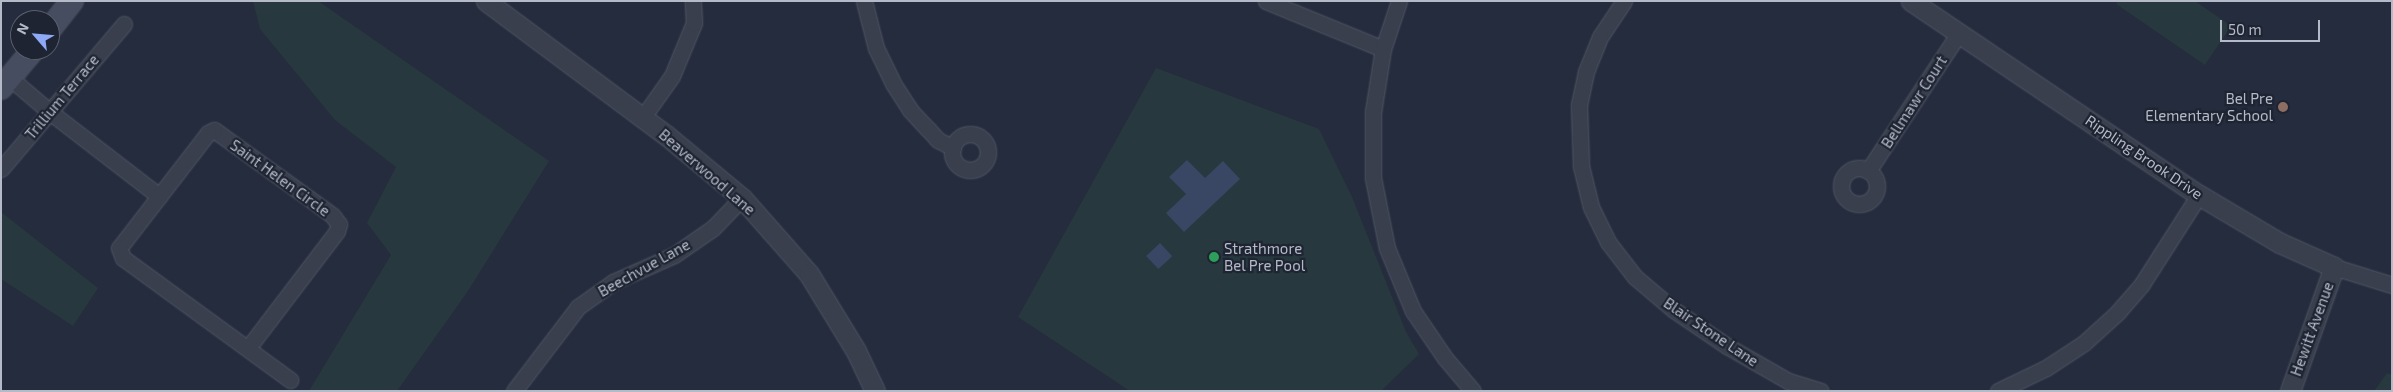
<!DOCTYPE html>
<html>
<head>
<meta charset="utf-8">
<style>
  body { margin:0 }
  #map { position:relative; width:2393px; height:392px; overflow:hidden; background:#252c3d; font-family:"Exo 2",sans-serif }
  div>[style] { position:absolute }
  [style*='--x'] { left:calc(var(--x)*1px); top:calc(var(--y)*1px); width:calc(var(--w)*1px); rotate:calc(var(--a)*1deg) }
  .green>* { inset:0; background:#27393e }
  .water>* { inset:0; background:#394664; transform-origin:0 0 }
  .roads { filter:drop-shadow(0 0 1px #515765) drop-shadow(0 0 1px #515765) }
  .minor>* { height:15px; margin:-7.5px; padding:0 7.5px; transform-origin:7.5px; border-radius:7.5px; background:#393f4d }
  .minor>.ring { margin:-7.5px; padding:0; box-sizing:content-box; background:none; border:15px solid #393f4d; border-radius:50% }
  .tertiary>* { height:19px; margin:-9.5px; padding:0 9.5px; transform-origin:9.5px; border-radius:9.5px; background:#393f4d }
  .secondary>* { height:22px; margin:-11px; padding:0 11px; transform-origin:11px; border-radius:11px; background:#474d60 }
  .dots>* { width:14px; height:14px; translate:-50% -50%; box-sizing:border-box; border:2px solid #1e2432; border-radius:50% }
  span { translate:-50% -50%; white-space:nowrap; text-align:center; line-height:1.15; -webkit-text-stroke:4.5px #1e2432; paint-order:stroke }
  .street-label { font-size:15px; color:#b5bac8 }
  .poi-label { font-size:15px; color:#b5bac8 }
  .right { translate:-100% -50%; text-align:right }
  .left { translate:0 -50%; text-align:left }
  .frame { position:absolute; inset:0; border:2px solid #b5bac8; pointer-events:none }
  .north { position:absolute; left:10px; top:10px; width:50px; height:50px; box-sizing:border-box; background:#1e2432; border:1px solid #5a606e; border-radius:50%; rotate:297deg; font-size:14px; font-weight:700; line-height:20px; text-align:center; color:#b5bac8 }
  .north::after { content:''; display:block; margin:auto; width:18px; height:22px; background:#8ea9f5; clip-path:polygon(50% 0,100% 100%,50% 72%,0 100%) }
  .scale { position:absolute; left:2220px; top:20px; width:100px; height:22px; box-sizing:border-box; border:2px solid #b5bac8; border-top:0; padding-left:6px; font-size:15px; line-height:18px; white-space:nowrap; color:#b5bac8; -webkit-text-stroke:4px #1e2432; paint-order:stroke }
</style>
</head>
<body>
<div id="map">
  <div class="green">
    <i style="clip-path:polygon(253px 1px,318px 1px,549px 161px,468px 291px,397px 391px,309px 391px,391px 255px,367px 223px,396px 167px,335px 120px,260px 29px)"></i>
    <i style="clip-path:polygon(2118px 1px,2195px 1px,2231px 26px,2205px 65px,2116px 4px)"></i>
    <i style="clip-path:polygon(1156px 68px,1319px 129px,1352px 197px,1406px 332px,1419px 354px,1381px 391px,1130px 391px,1018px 317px)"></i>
    <i style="clip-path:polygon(1px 212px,98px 288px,73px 326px,1px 279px)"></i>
    <i style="clip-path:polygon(2387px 373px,2392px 375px,2392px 391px,2374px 391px)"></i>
  </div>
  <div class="water">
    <i style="clip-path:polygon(1187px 160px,1205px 178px,1223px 161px,1240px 179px,1184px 232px,1166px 213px,1186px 194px,1169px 177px)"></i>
    <i style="left:1160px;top:243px;width:18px;height:19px;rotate:47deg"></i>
  </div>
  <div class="roads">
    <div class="minor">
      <i style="--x:864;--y:1;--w:49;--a:75.7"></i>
      <i style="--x:876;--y:48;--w:41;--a:64.1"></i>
      <i style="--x:894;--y:85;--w:30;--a:57"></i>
      <i style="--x:910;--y:110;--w:26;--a:47"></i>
      <i style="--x:928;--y:129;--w:15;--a:48"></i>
      <i style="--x:938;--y:140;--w:17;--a:28"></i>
      <i style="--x:1266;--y:1;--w:126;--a:22.3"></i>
      <i style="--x:1399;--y:1;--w:51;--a:108.4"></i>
      <i style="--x:1383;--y:49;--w:64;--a:99"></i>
      <i style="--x:1373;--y:112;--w:66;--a:90"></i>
      <i style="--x:1373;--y:178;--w:71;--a:78.7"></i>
      <i style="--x:1387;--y:248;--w:68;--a:67.6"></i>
      <i style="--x:1413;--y:311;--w:57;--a:55.8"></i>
      <i style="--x:1445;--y:358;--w:43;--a:49.7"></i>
      <i style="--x:1624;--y:1;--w:43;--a:123.7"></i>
      <i style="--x:1600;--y:37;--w:38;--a:112"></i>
      <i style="--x:1586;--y:72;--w:34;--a:102"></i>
      <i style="--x:1579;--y:105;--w:61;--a:88.1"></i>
      <i style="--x:1581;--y:166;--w:42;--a:76.3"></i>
      <i style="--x:1591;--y:207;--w:39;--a:64"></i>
      <i style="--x:1608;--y:242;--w:44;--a:52.4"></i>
      <i style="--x:1635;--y:277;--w:51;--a:40.2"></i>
      <i style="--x:1674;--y:310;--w:64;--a:34.2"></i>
      <i style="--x:1727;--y:346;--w:70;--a:29.8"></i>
      <i style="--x:1788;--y:381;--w:34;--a:17"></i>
      <i style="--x:10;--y:78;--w:52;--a:40.4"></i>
      <i style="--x:50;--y:112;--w:138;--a:37.6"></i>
      <i style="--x:643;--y:117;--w:50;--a:-54.7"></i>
      <i style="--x:672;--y:76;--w:57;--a:-67.5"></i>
      <i style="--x:694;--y:23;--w:22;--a:-93"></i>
      <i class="ring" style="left:952px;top:134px;width:21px;height:21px"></i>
      <i class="ring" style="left:1841px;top:168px;width:21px;height:21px"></i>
      <i style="--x:1;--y:169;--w:190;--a:-49.7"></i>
      <i style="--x:1868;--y:171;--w:165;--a:-56.6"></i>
      <i style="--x:2334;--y:267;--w:61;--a:17.2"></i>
      <i style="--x:248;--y:348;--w:147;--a:-52.7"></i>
      <i style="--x:337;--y:231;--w:7;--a:-74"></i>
      <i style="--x:339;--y:224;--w:11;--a:-128"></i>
      <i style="--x:332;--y:215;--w:145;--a:-144.2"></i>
      <i style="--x:214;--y:130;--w:7;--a:153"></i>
      <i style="--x:208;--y:133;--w:145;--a:127.7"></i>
      <i style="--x:119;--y:248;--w:11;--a:68"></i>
      <i style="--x:123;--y:258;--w:207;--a:36.1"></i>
      <i style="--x:514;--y:391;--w:106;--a:-52.7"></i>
      <i style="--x:578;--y:307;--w:43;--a:-35.5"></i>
      <i style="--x:613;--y:282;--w:67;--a:-23.9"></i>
      <i style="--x:674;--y:255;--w:47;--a:-34.7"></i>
      <i style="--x:713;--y:228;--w:42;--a:-46"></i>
      <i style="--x:1998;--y:391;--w:53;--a:-25.6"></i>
      <i style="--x:2046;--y:368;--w:45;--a:-33.3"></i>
      <i style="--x:2084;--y:343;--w:45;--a:-42.3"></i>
      <i style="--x:2117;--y:313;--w:38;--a:-49"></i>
      <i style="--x:2142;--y:284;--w:106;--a:-57.4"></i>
    </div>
    <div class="tertiary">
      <i style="--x:486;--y:1;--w:224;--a:36.7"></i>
      <i style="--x:666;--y:135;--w:99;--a:39.7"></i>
      <i style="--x:742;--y:198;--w:101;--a:48.6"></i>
      <i style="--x:809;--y:274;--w:90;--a:58.6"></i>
      <i style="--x:856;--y:351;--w:44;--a:64.6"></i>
      <i style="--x:1911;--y:1;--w:347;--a:34"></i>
      <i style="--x:2199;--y:195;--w:94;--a:30.7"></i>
      <i style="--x:2280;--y:243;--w:59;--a:24"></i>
      <i style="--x:2334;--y:267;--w:132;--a:109.5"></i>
    </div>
    <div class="secondary">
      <i style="--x:50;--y:29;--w:36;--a:-52"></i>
      <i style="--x:1;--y:88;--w:50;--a:-49.9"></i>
    </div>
  </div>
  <div class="dots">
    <i style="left:2283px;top:107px;background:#8d6e63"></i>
    <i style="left:1214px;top:257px;background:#2e9e5b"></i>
  </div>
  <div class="street-label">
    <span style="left:62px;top:97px;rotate:-50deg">Trillium Terrace</span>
    <span style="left:1914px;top:102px;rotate:-57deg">Bellmawr Court</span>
    <span style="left:2144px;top:157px;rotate:34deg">Rippling Brook Drive</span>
    <span style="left:707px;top:172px;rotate:41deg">Beaverwood Lane</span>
    <span style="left:280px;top:178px;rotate:36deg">Saint Helen Circle</span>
    <span style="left:644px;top:268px;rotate:-29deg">Beechvue Lane</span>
    <span style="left:2312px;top:329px;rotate:-70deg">Hewitt Avenue</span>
    <span style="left:1711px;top:332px;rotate:34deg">Blair Stone Lane</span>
  </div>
  <div class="poi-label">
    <span class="right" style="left:2273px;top:107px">Bel Pre<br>Elementary School</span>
    <span class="left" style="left:1224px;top:257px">Strathmore<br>Bel Pre Pool</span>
  </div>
  <div class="frame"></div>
  <div class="north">N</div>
  <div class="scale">50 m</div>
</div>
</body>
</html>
